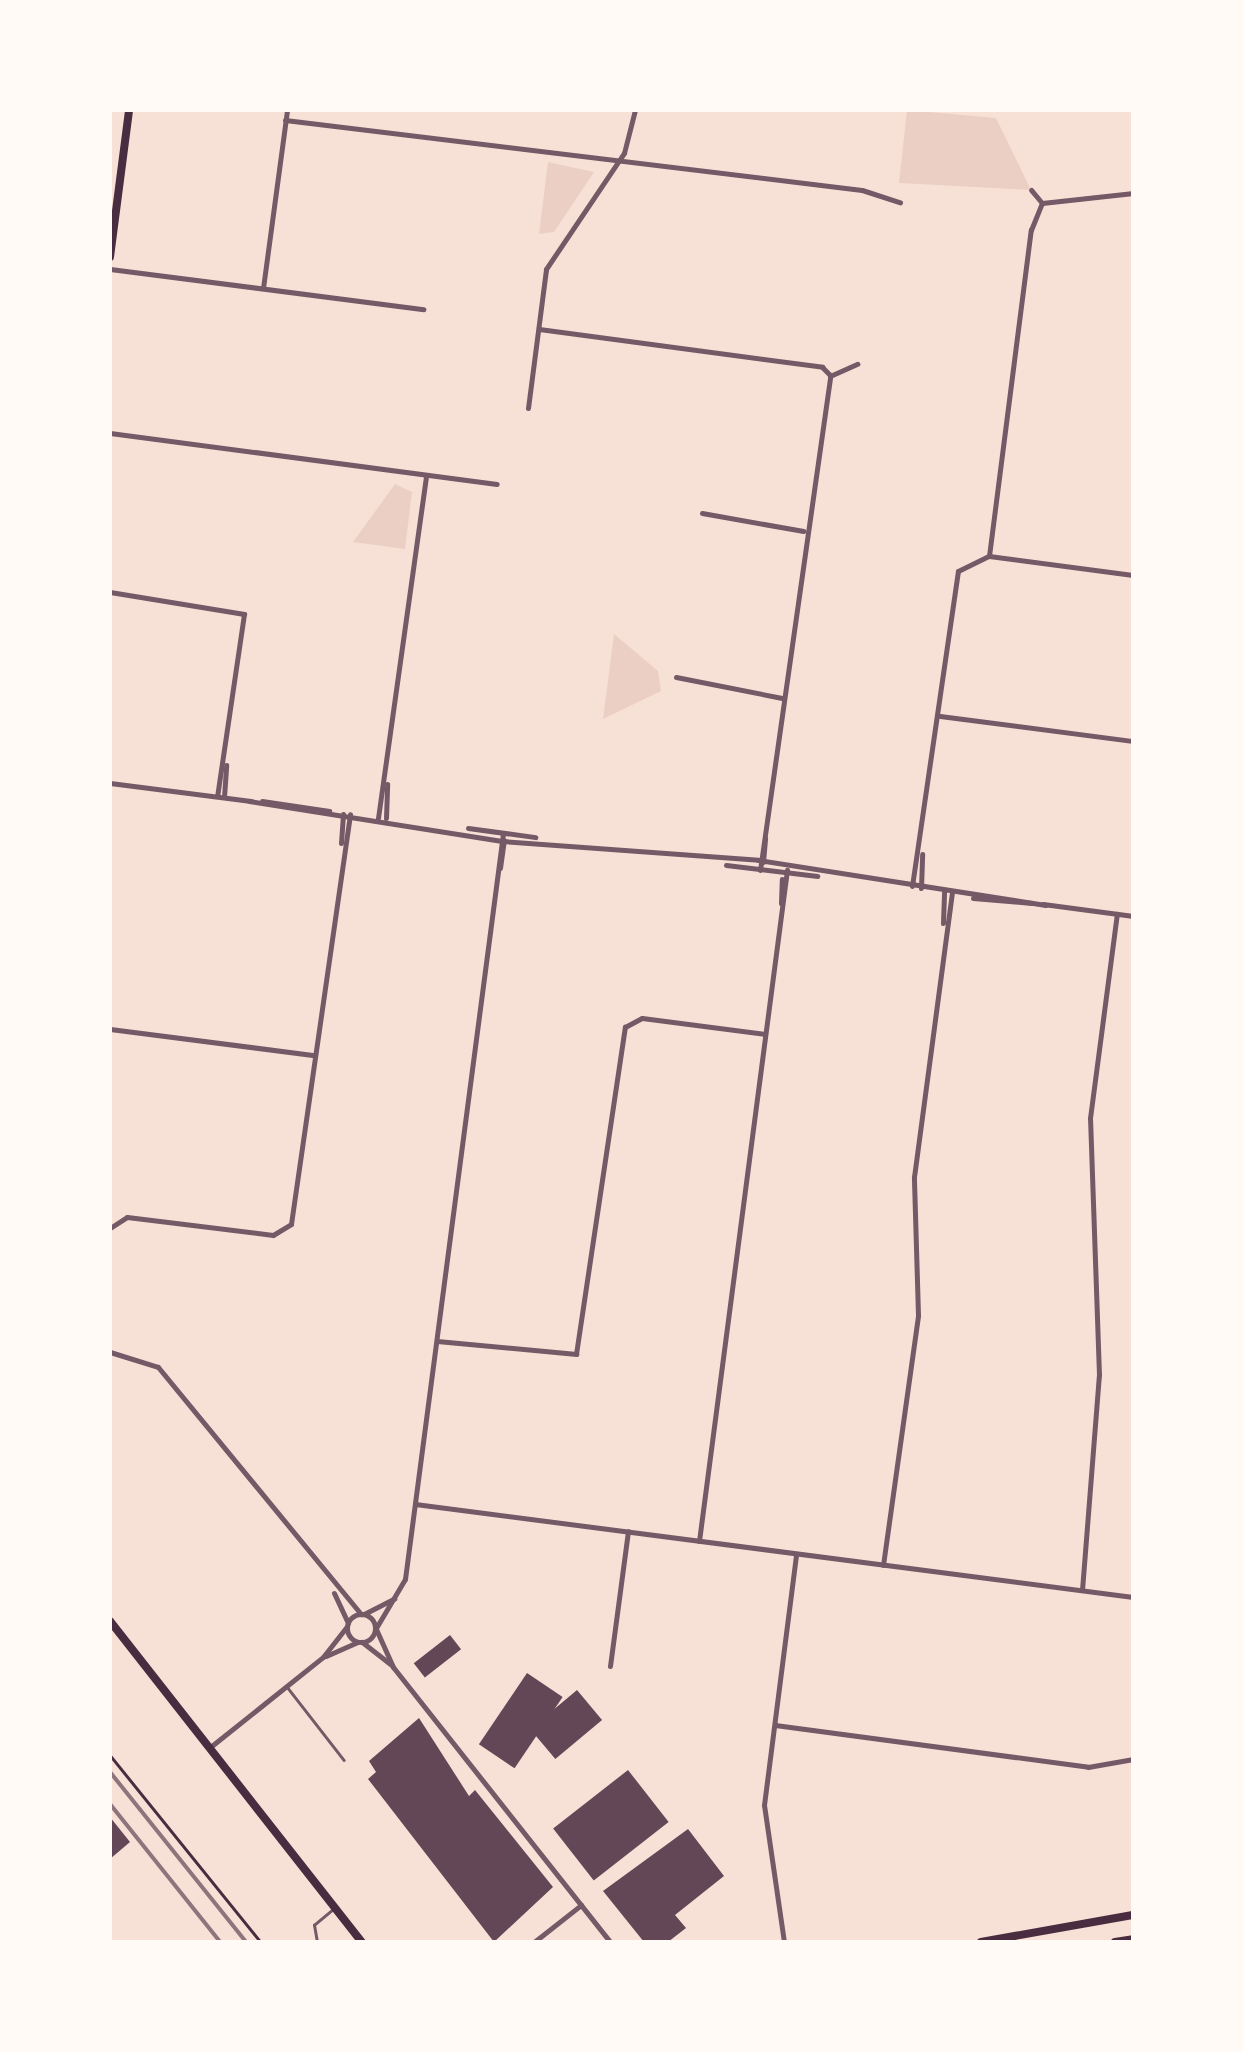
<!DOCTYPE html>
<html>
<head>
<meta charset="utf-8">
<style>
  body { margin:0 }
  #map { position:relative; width:1243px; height:2052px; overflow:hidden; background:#f7e1d7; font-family:Quicksand,sans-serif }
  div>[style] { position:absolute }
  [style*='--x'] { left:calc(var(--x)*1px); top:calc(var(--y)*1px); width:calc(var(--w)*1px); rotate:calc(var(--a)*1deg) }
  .green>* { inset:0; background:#ebcfc5 }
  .building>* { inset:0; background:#644757; transform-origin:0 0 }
  .path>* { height:2.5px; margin:-1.25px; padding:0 1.25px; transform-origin:1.25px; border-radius:1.25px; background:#4a2c40 }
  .service>* { height:2.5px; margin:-1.25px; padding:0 1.25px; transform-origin:1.25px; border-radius:1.25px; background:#755966 }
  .minor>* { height:5px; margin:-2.5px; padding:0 2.5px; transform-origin:2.5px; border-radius:2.5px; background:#755966 }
  .minor>.ring { margin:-2.5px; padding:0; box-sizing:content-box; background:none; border:5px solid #755966; border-radius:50% }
  .secondary>* { height:8px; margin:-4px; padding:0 4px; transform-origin:4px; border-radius:4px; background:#4a2c40 }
  .primary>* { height:8px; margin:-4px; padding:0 4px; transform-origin:4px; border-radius:4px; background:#4a2c40 }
  .rail>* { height:4px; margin:-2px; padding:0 2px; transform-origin:2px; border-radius:2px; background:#8f747c }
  span { translate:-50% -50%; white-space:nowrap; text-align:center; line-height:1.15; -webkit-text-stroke:10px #fffaf5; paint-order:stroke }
  .frame { position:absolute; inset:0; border:112px solid #fffaf5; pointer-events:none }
</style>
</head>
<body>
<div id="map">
  <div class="green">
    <i style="clip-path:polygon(907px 110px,996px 118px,1031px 190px,899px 183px)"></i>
    <i style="clip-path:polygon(548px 162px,594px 172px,554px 232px,539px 234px)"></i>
    <i style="clip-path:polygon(395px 484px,412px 492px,405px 549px,353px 542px)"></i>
    <i style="clip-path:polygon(614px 634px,658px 671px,661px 691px,603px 719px)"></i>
  </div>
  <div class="building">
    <i style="left:450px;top:1635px;width:18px;height:46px;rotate:52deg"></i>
    <i style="left:527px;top:1673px;width:43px;height:86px;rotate:34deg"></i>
    <i style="left:577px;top:1690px;width:39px;height:61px;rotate:50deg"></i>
    <i style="clip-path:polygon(419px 1718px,469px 1796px,475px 1790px,553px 1887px,494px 1942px,368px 1779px,376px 1772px,369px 1761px)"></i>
    <i style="left:628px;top:1770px;width:66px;height:95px;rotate:52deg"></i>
    <i style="clip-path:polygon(110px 1817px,130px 1842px,110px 1859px)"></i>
    <i style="clip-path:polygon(688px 1829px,724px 1876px,675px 1915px,686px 1928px,668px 1942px,644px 1942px,603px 1891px)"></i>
  </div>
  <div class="path">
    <i style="--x:110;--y:1755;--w:240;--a:51.1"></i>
  </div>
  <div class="service">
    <i style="--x:288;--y:1688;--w:91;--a:52.1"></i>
    <i style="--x:317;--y:1942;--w:17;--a:-100"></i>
    <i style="--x:314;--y:1925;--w:25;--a:-40"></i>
  </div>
  <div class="minor">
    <i style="--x:285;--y:120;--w:581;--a:6.92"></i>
    <i style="--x:862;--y:190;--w:40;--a:18"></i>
    <i style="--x:1042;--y:203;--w:92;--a:-6.3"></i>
    <i style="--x:110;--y:269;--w:316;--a:7.3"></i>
    <i style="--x:263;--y:288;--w:180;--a:-82.3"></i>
    <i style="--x:539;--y:329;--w:286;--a:7.6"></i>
    <i style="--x:822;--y:367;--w:11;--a:45"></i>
    <i style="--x:528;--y:408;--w:140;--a:-82.6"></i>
    <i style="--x:546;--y:269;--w:140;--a:-56.1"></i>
    <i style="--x:624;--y:153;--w:44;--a:-75.7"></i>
    <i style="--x:110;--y:433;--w:390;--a:7.5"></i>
    <i style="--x:702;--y:513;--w:103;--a:10.1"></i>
    <i style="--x:989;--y:556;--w:145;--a:7.5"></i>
    <i style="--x:110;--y:592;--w:136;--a:9.3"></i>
    <i style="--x:244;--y:614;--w:184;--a:98.4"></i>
    <i style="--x:676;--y:677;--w:108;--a:11.2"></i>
    <i style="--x:940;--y:716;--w:195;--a:7.4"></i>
    <i style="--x:110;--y:783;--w:142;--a:7.3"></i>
    <i style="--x:224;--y:797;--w:32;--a:-86"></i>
    <i style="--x:249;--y:801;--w:256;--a:9"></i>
    <i style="--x:502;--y:841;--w:257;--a:4.2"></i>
    <i style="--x:758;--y:860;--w:291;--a:8.9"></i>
    <i style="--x:262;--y:801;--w:68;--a:8.5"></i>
    <i style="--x:378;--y:818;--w:346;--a:-82"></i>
    <i style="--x:386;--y:818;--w:34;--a:-88"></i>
    <i style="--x:468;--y:828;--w:68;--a:7.7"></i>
    <i style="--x:341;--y:843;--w:29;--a:-86"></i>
    <i style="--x:763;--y:862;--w:24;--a:-85"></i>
    <i style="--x:726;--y:865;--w:92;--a:6.9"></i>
    <i style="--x:500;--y:868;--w:28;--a:-82"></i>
    <i style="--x:760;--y:870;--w:499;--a:-81.9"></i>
    <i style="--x:830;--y:376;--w:30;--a:-24"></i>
    <i style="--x:912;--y:886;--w:318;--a:-81.7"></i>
    <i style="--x:958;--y:571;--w:34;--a:-26"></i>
    <i style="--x:989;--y:556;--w:329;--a:-82.7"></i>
    <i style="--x:1031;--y:230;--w:29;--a:-68"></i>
    <i style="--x:1042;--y:203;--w:17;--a:-130"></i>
    <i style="--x:921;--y:888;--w:34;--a:-88"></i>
    <i style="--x:973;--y:898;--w:59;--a:4.8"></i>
    <i style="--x:781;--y:903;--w:24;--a:-88"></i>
    <i style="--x:1043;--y:904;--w:91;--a:7.6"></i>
    <i style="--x:943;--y:923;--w:31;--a:-88"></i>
    <i style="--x:110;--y:1029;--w:206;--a:7.3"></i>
    <i style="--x:110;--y:1228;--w:20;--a:-33"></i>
    <i style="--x:127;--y:1217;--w:147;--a:7"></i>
    <i style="--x:273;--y:1235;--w:21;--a:-31"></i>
    <i style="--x:291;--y:1224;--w:414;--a:-81.8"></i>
    <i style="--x:437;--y:1341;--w:140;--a:5.3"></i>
    <i style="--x:576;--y:1354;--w:331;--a:-81.5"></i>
    <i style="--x:625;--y:1027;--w:19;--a:-28"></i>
    <i style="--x:642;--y:1018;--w:124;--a:7.4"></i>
    <i style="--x:110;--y:1352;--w:50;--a:17.4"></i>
    <i style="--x:158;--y:1367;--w:320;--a:50.6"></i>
    <i style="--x:415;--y:1504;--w:724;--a:7.38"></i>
    <i style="--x:699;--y:1541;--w:677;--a:-82.53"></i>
    <i style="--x:883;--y:1565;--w:252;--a:-82"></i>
    <i style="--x:918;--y:1315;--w:138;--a:-91.7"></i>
    <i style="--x:914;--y:1177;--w:286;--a:-82.4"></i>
    <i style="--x:1082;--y:1590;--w:216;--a:-85.5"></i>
    <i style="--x:1099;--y:1375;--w:257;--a:-92"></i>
    <i style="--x:1090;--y:1118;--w:206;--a:-82.5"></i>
    <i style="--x:334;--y:1593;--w:33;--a:65"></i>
    <i style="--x:364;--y:1614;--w:34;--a:-27"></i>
    <i class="ring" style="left:347px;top:1614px;width:23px;height:23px"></i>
    <i style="--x:376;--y:1628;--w:57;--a:-59.4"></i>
    <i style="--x:405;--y:1579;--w:751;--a:-82.51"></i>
    <i style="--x:376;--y:1629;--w:42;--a:65.9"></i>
    <i style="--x:393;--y:1667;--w:350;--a:51.7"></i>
    <i style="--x:362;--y:1642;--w:37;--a:38"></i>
    <i style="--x:326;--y:1656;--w:34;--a:-24"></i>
    <i style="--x:610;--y:1666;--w:136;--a:-82.4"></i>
    <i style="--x:775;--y:1725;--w:316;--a:7.6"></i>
    <i style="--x:1088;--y:1767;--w:46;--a:-10.1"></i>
    <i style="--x:209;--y:1748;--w:146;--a:-38.6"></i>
    <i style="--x:323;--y:1657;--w:39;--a:-52"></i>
    <i style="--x:534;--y:1942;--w:60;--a:-38.2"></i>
    <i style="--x:784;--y:1942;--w:138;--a:-98.3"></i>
    <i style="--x:764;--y:1805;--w:253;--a:-82.7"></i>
  </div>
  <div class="secondary">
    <i style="--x:110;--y:1621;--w:408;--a:51.9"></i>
  </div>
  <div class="primary">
    <i style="--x:110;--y:257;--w:148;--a:-82.6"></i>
    <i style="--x:981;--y:1942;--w:154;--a:-10.1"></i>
    <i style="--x:1115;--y:1942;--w:18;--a:-9"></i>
  </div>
  <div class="rail">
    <i style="--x:110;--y:1772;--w:218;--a:51.3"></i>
    <i style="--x:110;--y:1804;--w:176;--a:51.4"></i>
  </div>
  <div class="frame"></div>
</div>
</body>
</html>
